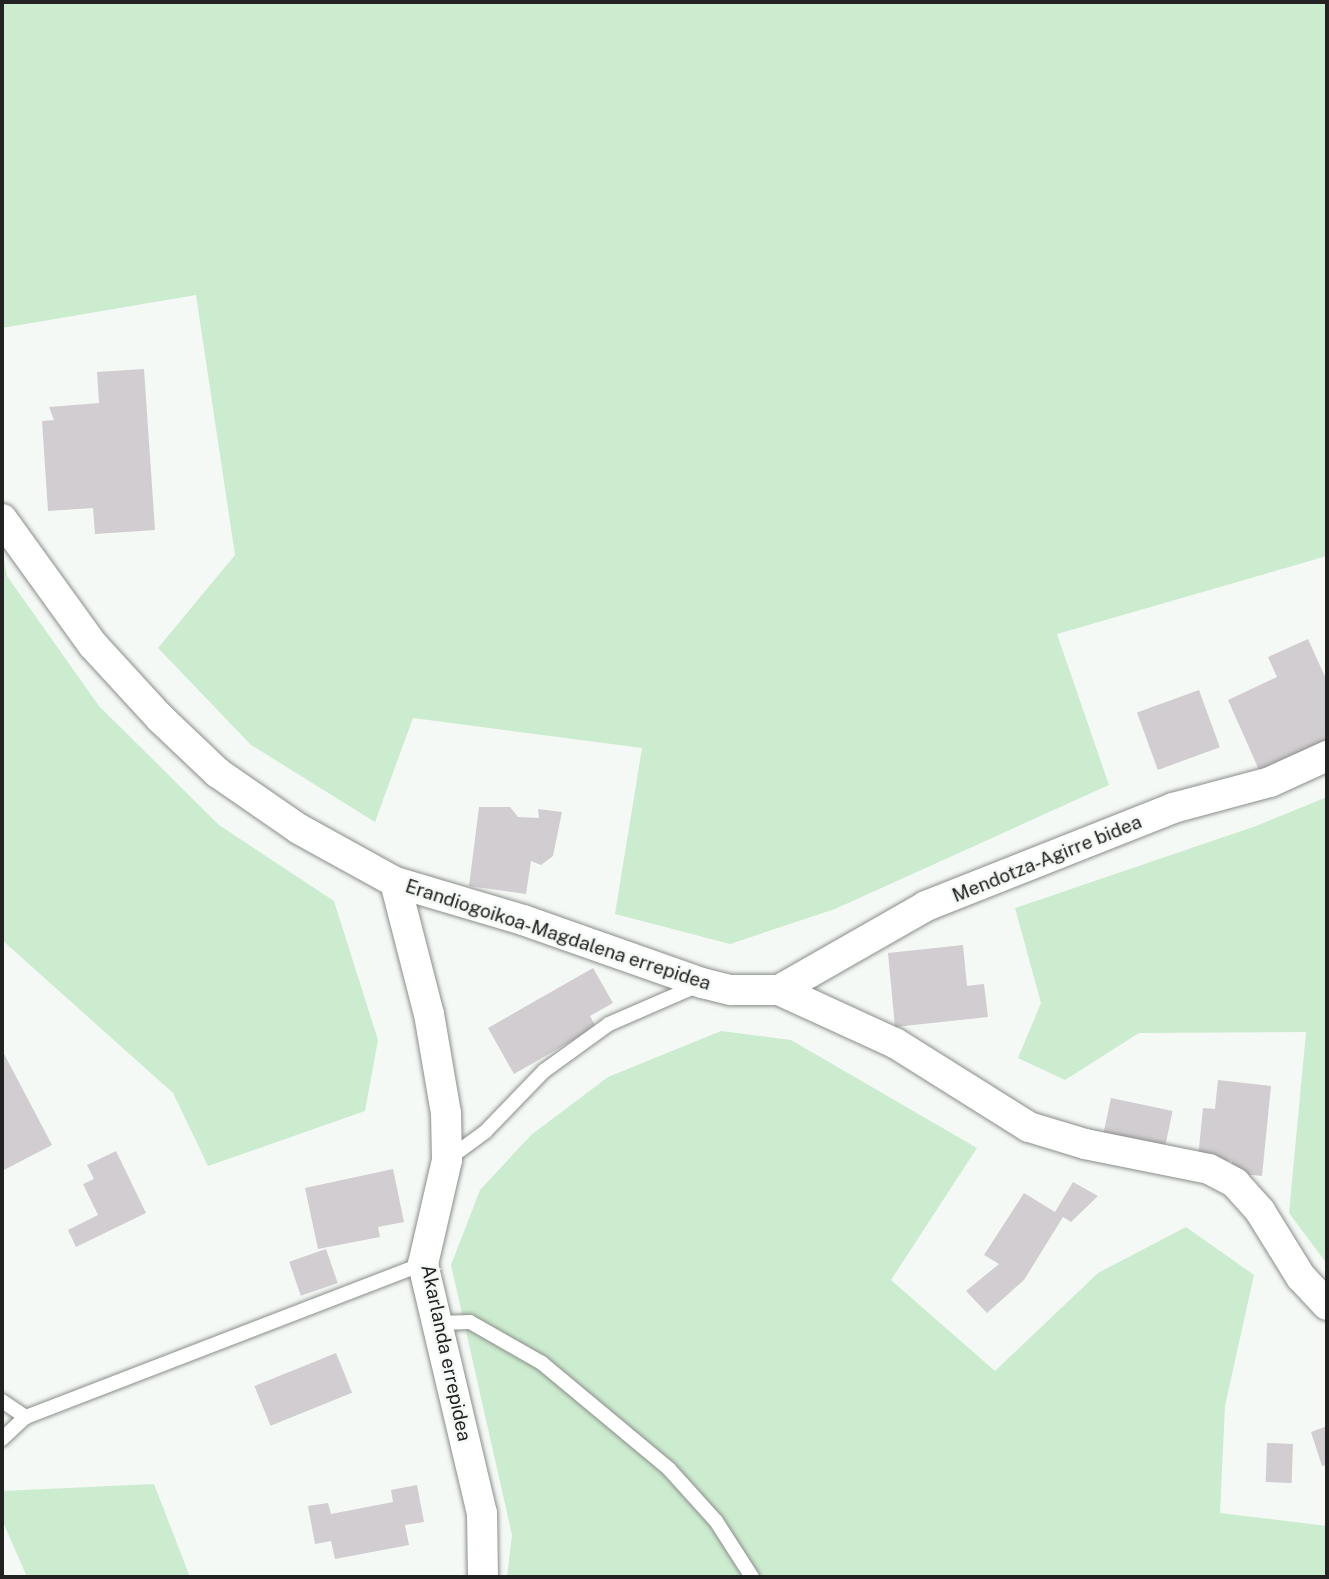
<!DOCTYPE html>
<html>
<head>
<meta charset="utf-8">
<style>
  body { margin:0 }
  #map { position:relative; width:1329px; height:1579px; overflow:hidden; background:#f5f9f5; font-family:"Public Sans",sans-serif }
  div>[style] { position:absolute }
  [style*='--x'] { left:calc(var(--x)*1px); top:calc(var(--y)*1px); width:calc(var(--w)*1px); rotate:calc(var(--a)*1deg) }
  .green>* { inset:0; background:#cceccf }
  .building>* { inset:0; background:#d2cdd0; transform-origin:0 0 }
  .roads { filter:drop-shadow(0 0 2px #8a8e8a) drop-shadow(0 0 2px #8a8e8a) }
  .service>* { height:14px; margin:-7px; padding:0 7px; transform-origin:7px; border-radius:7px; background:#fff }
  .minor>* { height:30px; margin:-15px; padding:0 15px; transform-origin:15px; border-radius:15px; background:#fff }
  span { translate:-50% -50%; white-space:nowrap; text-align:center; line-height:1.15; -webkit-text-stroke:5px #f5f9f5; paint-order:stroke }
  .street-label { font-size:19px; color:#212221 }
  .frame { position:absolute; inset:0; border:4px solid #212221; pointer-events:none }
</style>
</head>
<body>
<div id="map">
  <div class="green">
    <i style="clip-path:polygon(2px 2px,1327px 2px,1327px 556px,1057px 634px,1109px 785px,835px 909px,730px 944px,615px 914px,642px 748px,413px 718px,375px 822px,251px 745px,158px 648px,235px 555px,196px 295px,2px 328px)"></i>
    <i style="clip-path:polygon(2px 549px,7px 576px,99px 706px,219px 825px,334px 901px,378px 1040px,365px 1111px,208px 1166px,173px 1093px,2px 940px)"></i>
    <i style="clip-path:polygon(1327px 797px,1327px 1264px,1289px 1213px,1306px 1032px,1139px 1033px,1065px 1080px,1018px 1058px,1041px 1003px,1015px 908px,1256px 826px)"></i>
    <i style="clip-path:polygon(721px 1031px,791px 1040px,977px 1148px,891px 1280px,995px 1371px,1098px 1273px,1186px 1227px,1254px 1275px,1225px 1406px,1220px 1513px,1327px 1526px,1327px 1577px,507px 1577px,512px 1535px,451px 1265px,480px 1190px,531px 1135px,608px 1077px)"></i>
    <i style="clip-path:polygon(154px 1484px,190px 1577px,27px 1577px,2px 1520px,2px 1491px)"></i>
  </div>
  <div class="building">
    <i style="clip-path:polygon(144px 369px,155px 530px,95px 534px,93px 508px,48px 511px,42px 421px,54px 420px,49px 407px,99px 403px,97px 372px)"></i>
    <i style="clip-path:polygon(1308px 639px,1327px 681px,1327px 750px,1263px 779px,1228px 700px,1277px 677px,1268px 657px)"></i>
    <i style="left:1199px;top:690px;width:61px;height:66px;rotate:70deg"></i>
    <i style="clip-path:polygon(479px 807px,510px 807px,518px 817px,539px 818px,538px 809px,562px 812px,553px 856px,541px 865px,531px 861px,526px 894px,469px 886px)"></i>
    <i style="clip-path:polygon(963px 945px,967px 986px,984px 984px,988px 1017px,895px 1027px,888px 953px)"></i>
    <i style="clip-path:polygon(593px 968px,613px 1003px,590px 1016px,596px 1027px,514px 1074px,488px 1028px)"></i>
    <i style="clip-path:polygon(2px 1050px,52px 1145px,2px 1171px)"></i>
    <i style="clip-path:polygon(1218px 1080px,1271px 1086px,1262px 1176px,1231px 1173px,1232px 1161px,1198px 1158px,1203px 1108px,1215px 1109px)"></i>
    <i style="left:1111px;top:1098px;width:63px;height:41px;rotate:12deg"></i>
    <i style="clip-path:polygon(116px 1151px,146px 1213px,76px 1247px,68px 1230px,98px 1215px,83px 1184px,94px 1179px,87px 1165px)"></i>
    <i style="clip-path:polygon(393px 1169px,404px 1222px,378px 1227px,380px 1237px,318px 1249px,305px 1188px)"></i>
    <i style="clip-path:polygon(1073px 1182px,1098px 1196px,1071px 1222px,1063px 1217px,1024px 1280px,987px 1313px,966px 1291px,999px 1264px,984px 1255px,1024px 1193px,1055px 1212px)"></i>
    <i style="left:326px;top:1249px;width:36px;height:39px;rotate:71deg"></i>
    <i style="left:336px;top:1353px;width:43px;height:88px;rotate:68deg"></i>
    <i style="clip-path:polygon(1327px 1426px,1327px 1465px,1322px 1466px,1311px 1432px)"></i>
    <i style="left:1267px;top:1443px;width:26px;height:39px;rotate:2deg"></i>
    <i style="clip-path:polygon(417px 1485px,424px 1522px,405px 1525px,409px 1545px,335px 1559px,331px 1541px,315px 1544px,308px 1506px,328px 1503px,331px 1514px,393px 1502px,391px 1490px)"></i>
  </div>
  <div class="roads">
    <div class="service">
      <i style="--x:448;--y:1159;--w:46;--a:-36.1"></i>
      <i style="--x:485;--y:1132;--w:85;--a:-46"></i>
      <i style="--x:544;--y:1071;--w:80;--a:-35.9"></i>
      <i style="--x:609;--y:1024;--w:100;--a:-23.5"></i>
      <i style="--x:439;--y:1323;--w:31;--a:-2"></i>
      <i style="--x:470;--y:1322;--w:83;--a:29.7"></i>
      <i style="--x:542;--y:1363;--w:165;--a:39.8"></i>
      <i style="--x:669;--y:1469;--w:70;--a:47.9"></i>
      <i style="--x:716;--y:1521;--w:67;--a:57.3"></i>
      <i style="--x:2;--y:1401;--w:29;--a:34"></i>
      <i style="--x:2;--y:1439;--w:33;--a:-43"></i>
      <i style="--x:26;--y:1417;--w:425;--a:-21.1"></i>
    </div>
    <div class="minor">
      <i style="--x:2;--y:519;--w:155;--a:54.2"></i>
      <i style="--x:93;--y:645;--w:99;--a:47.5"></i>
      <i style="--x:160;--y:718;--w:80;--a:43.5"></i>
      <i style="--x:218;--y:773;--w:98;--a:34.7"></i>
      <i style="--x:299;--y:829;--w:110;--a:28.9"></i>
      <i style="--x:395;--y:882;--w:134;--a:16.5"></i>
      <i style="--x:523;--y:920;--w:190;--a:19.4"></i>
      <i style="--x:702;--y:983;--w:30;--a:14"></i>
      <i style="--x:731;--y:990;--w:48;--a:0"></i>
      <i style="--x:779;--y:990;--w:128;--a:24.6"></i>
      <i style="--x:895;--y:1043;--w:158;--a:32.1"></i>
      <i style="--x:1029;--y:1127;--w:59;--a:16.9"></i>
      <i style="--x:1085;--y:1144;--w:126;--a:11.4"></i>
      <i style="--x:1209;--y:1169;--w:30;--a:28"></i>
      <i style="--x:1235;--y:1183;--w:38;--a:48"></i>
      <i style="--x:1260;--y:1211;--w:78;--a:58.2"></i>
      <i style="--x:1301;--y:1277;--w:38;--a:47"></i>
      <i style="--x:395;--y:882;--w:136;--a:75.6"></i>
      <i style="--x:429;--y:1014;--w:100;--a:80.3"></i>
      <i style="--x:446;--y:1113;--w:47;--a:88.8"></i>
      <i style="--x:447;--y:1160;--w:107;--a:103"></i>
      <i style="--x:423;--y:1264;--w:256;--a:76.7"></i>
      <i style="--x:482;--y:1513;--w:64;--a:89.1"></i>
      <i style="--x:779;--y:990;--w:169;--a:-29.7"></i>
      <i style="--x:926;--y:906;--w:266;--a:-21.6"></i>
      <i style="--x:1173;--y:808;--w:100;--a:-15"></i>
      <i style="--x:1270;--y:782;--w:63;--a:-24.5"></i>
    </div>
  </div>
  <div class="street-label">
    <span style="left:1047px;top:859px;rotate:-22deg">Mendotza-Agirre bidea</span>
    <span style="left:558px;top:935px;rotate:18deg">Erandiogoikoa-Magdalena errepidea</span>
    <span style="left:446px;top:1353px;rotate:78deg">Akarlanda errepidea</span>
  </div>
  <div class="frame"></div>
</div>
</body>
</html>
